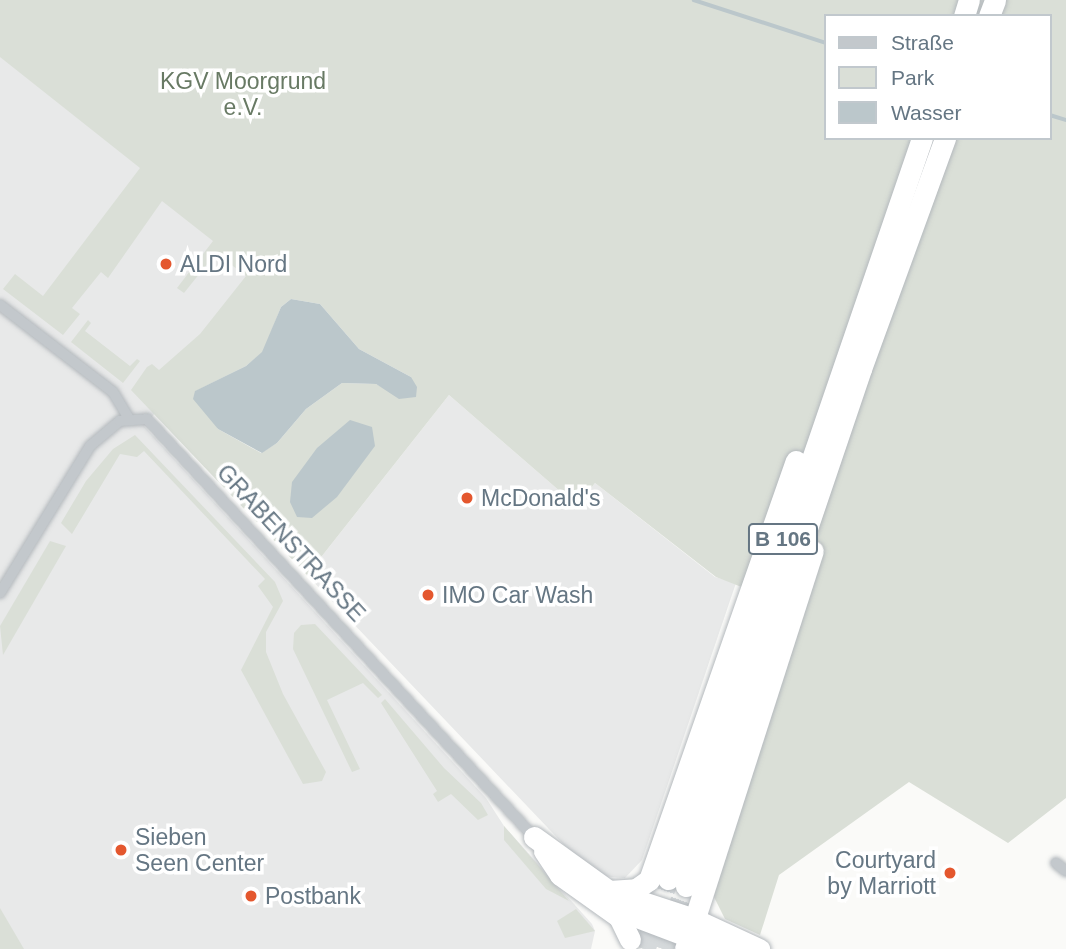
<!DOCTYPE html>
<html>
<head>
<meta charset="utf-8">
<style>
  body { margin:0 }
  #map { position:relative; width:1066px; height:949px; overflow:hidden; background:#fafaf8; font-family:Arial,sans-serif }
  div>[style] { position:absolute }
  [style*='--x'] { left:calc(var(--x)*1px); top:calc(var(--y)*1px); width:calc(var(--w)*1px); rotate:calc(var(--a)*1deg) }
  .built>* { inset:0; background:#e8e9e9 }
  .green>* { inset:0; background:#dadfd7 }
  .water>* { inset:0; background:#bbc7cb }
  .stream>* { height:3.5px; margin:-1.75px; padding:0 1.75px; transform-origin:1.75px; border-radius:1.75px; background:#bbc7cb }
  .highway-tunnel>* { height:21px; margin-top:-10.5px; transform-origin:0; background:repeating-linear-gradient(90deg,#d5d9db 0 21px,transparent 0 31px) }
  .roads { filter:drop-shadow(0 0 2px #b4b9bd) drop-shadow(0 0 2px #b4b9bd) }
  .street>* { height:10px; margin:-5px; padding:0 5px; transform-origin:5px; border-radius:5px; background:#c3c8cc }
  .highway>* { height:21px; margin:-10.5px; padding:0 10.5px; transform-origin:10.5px; border-radius:10.5px; background:#fff }
  .dots>* { width:19px; height:19px; translate:-50% -50%; box-sizing:border-box; border:4px solid #fff; border-radius:50% }
  span { translate:-50% -50%; white-space:nowrap; text-align:center; line-height:1.15; -webkit-text-stroke:7px #fff; paint-order:stroke }
  .shield-label span { padding:2px 5px; background:#fff; border:2px solid; border-radius:5px; -webkit-text-stroke-width:0 }
  .shield-label { font-size:21px; color:#657683; font-weight:700 }
  .park-label { font-size:23px; color:#687a64 }
  .poi-label { font-size:23px; color:#657683 }
  .left { translate:0 -50%; text-align:left }
  .right { translate:-100% -50%; text-align:right }
  .street-label { font-size:23px; color:#657683 }
  .legend { position:absolute; left:824px; top:14px; width:228px; height:126px; box-sizing:border-box; background:#fff; border:2px solid #c1c8cd; margin:0; padding:9px 12px; list-style:none; font-size:21px; color:#657683 }
  .legend li { display:flex; align-items:center; gap:14px; height:35px }
  .legend b { width:35px; border:2px solid #c1c8cd }
</style>
</head>
<body>
<div id="map">
  <div class="built">
    <i style="clip-path:polygon(0 10px,295px 250px,144px 426px,486px 798px,504px 826px,592px 924px,595px 931px,591px 949px,0 949px)"></i>
    <i style="clip-path:polygon(449px 395px,577px 506px,595px 483px,715px 577px,736px 583px,642px 860px,625px 878px,600px 876px,567px 848px,307px 575px)"></i>
  </div>
  <div class="green">
    <i style="clip-path:polygon(evenodd,0 0,1066px 0,1066px 798px,1008px 843px,909px 782px,779px 875px,760px 935px,725px 919px,713px 895px,803px 611px,716px 577px,595px 483px,577px 506px,449px 395px,307px 575px,131px 390px,147px 367px,152px 364px,159px 370px,200px 334px,246px 276px,216px 253px,184px 293px,177px 288px,213px 241px,162px 201px,108px 278px,101px 272px,72px 308px,80px 314px,63px 335px,3px 289px,15px 274px,43px 296px,140px 168px,0 57px,0 0,826px 16px,1050px 16px,1050px 138px,826px 138px,826px 16px,0 0,291px 299px,320px 304px,359px 349px,411px 377px,387px 390px,376px 384px,342px 383px,306px 409px,277px 443px,261px 453px,218px 429px,196px 391px,246px 366px,263px 352px,281px 307px,291px 299px)"></i>
    <i style="clip-path:polygon(88px 320px,91px 323px,85px 331px,130px 366px,137px 359px,140px 361px,123px 383px,71px 342px)"></i>
    <i style="clip-path:polygon(135px 435px,275px 582px,283px 601px,266px 632px,266px 652px,283px 694px,326px 772px,322px 781px,303px 784px,241px 670px,273px 607px,258px 586px,265px 579px,144px 451px,137px 457px,120px 454px,72px 534px,61px 523px,86px 481px,113px 449px)"></i>
    <i style="clip-path:polygon(50px 541px,66px 546px,3px 655px,0 626px)"></i>
    <i style="clip-path:polygon(315px 624px,382px 695px,378px 698px,363px 683px,327px 700px,360px 769px,352px 772px,293px 649px,294px 633px,301px 625px)"></i>
    <i style="clip-path:polygon(385px 699px,444px 768px,481px 803px,488px 815px,478px 820px,451px 794px,438px 802px,433px 794px,437px 791px,381px 703px)"></i>
    <i style="clip-path:polygon(504px 826px,569px 901px,546px 889px,504px 840px)"></i>
    <i style="clip-path:polygon(0 908px,24px 949px,0 949px)"></i>
    <i style="clip-path:polygon(576px 909px,595px 931px,565px 938px,557px 921px)"></i>
  </div>
  <div class="water">
    <i style="clip-path:polygon(291px 299px,320px 304px,359px 349px,411px 377px,417px 387px,416px 397px,399px 399px,376px 384px,342px 383px,306px 409px,277px 443px,262px 453px,218px 429px,193px 399px,195px 391px,246px 366px,262px 352px,281px 307px)"></i>
    <i style="clip-path:polygon(350px 420px,372px 427px,375px 446px,337px 497px,312px 518px,297px 517px,290px 502px,292px 482px,317px 448px)"></i>
  </div>
  <div class="stream">
    <i style="--x:694;--y:0;--w:139;--a:18"></i>
    <i style="--x:1050;--y:115;--w:17;--a:17"></i>
  </div>
  <div class="highway-tunnel">
    <i style="--x:645;--y:949;--w:74;--a:-71.8"></i>
    <i style="--x:664;--y:949;--w:67;--a:-70.8"></i>
  </div>
  <div class="roads">
    <div class="street">
      <i style="--x:0;--y:305;--w:143;--a:37.6"></i>
      <i style="--x:113;--y:392;--w:31;--a:59"></i>
      <i style="--x:0;--y:593;--w:172;--a:-58.5"></i>
      <i style="--x:90;--y:446;--w:39;--a:-40"></i>
      <i style="--x:120;--y:421;--w:27;--a:-4"></i>
      <i style="--x:147;--y:419;--w:570;--a:47.21"></i>
      <i style="--x:1056;--y:863;--w:13;--a:39"></i>
    </div>
    <div class="highway">
      <i style="--x:964;--y:16;--w:17;--a:-73"></i>
      <i style="--x:989;--y:16;--w:17;--a:-69"></i>
      <i style="--x:534;--y:837;--w:92;--a:35.8"></i>
      <i style="--x:609;--y:891;--w:89;--a:18.2"></i>
      <i style="--x:694;--y:919;--w:72;--a:24.8"></i>
      <i style="--x:544;--y:851;--w:29;--a:56"></i>
      <i style="--x:560;--y:875;--w:72;--a:35.4"></i>
      <i style="--x:619;--y:917;--w:25;--a:64"></i>
      <i style="--x:668;--y:879;--w:783;--a:-71.08"></i>
      <i style="--x:686;--y:886;--w:546;--a:-71.3"></i>
      <i style="--x:861;--y:369;--w:246;--a:-70"></i>
      <i style="--x:609;--y:891;--w:27;--a:-4"></i>
      <i style="--x:636;--y:889;--w:16;--a:-35"></i>
      <i style="--x:649;--y:880;--w:444;--a:-70.7"></i>
      <i style="--x:613;--y:908;--w:98;--a:20.8"></i>
      <i style="--x:705;--y:943;--w:36;--a:9"></i>
      <i style="--x:685;--y:949;--w:418;--a:-72.2"></i>
    </div>
  </div>
  <div class="dots">
    <i style="left:166px;top:264px;background:#e4572e"></i>
    <i style="left:467px;top:498px;background:#e4572e"></i>
    <i style="left:428px;top:595px;background:#e4572e"></i>
    <i style="left:121px;top:850px;background:#e4572e"></i>
    <i style="left:950px;top:873px;background:#e4572e"></i>
    <i style="left:251px;top:896px;background:#e4572e"></i>
  </div>
  <div class="shield-label">
    <span style="left:783px;top:539px">B 106</span>
  </div>
  <div class="park-label">
    <span style="left:243px;top:94px">KGV Moorgrund<br>e.V.</span>
  </div>
  <div class="poi-label">
    <span class="left" style="left:180px;top:264px">ALDI Nord</span>
    <span class="left" style="left:481px;top:498px">McDonald's</span>
    <span class="left" style="left:442px;top:595px">IMO Car Wash</span>
    <span class="left" style="left:135px;top:850px">Sieben<br>Seen Center</span>
    <span class="right" style="left:936px;top:873px">Courtyard<br>by Marriott</span>
    <span class="left" style="left:265px;top:896px">Postbank</span>
  </div>
  <div class="street-label">
    <span style="left:291px;top:543px;rotate:47deg">GRABENSTRASSE</span>
  </div>
  <ul class="legend">
  <li><b style="height:9px;background:#c3c8cc"></b>Straße</li>
  <li><b style="height:19px;background:#dadfd7"></b>Park</li>
  <li><b style="height:19px;background:#bbc7cb"></b>Wasser</li>
  </ul>
</div>
</body>
</html>
